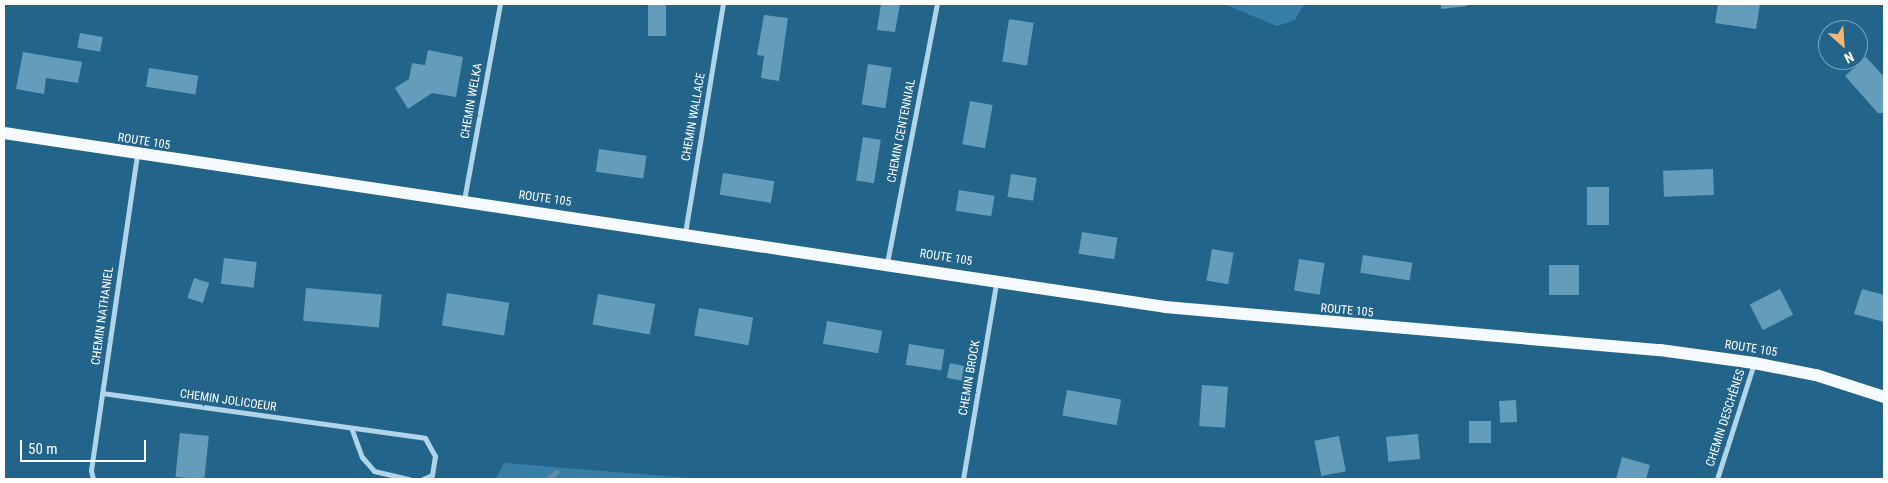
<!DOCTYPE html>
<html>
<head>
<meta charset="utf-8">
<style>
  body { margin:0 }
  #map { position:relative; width:1888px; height:483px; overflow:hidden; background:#23648a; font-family:"Roboto Condensed",sans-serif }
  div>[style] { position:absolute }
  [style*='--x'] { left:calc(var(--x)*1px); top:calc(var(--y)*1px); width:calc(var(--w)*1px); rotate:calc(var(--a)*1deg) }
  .green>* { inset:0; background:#377fa7 }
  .stream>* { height:5px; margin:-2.5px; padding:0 2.5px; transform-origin:2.5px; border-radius:2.5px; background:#608ca6 }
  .building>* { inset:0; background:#649cbc; transform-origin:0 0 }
  .minor>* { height:5px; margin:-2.5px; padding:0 2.5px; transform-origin:2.5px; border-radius:2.5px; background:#b0d5ea }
  .primary>* { height:12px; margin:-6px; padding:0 6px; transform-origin:6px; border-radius:6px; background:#f4fafe }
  span { translate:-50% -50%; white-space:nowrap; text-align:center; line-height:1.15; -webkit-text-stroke:5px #23648a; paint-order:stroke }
  .street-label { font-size:12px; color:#fff }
  .frame { position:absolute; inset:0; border:5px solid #fff; pointer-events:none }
  .north { position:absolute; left:1818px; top:20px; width:50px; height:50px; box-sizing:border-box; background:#23648a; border:1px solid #7ba2b9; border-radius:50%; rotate:154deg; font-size:14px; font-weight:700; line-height:20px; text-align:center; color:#fff }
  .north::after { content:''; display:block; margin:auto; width:18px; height:22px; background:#f6b773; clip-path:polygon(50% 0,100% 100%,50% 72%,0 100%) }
  .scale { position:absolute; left:20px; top:440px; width:126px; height:22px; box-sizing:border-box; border:2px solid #fff; border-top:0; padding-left:6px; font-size:15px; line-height:18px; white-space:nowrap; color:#fff; -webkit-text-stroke:4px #23648a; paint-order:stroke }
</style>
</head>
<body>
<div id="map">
  <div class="green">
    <i style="clip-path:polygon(1224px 4px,1304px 4px,1295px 20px,1277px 26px)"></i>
    <i style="clip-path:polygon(504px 463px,688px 478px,496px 479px)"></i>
  </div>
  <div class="stream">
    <i style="--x:548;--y:479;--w:11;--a:-41"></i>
  </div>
  <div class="building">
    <i style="left:648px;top:4px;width:18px;height:32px"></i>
    <i style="clip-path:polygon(881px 4px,900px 4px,895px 32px,877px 30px)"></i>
    <i style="clip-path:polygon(1441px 4px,1467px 4px,1467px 6px,1441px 9px)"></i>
    <i style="clip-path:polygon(1718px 4px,1760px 4px,1756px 29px,1715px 23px)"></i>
    <i style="clip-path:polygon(764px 15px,788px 18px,779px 81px,761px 78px,764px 56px,757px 55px)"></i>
    <i style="left:1009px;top:19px;width:25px;height:43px;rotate:9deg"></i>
    <i style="left:80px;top:33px;width:23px;height:15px;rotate:10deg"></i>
    <i style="clip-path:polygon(428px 50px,463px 57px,456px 97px,432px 93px,408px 109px,395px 88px,409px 79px,412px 63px,425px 65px)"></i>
    <i style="clip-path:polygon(23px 52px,82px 62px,78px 83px,46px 78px,44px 94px,16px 89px)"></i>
    <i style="clip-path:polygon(1866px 57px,1884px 77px,1884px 113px,1878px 113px,1845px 76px)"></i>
    <i style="left:868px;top:64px;width:24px;height:41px;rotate:9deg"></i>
    <i style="left:149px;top:68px;width:50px;height:19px;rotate:9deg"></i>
    <i style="left:970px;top:101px;width:23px;height:44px;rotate:10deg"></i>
    <i style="left:863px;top:137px;width:18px;height:44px;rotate:9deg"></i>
    <i style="left:599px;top:149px;width:48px;height:23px;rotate:8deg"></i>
    <i style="left:1713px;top:169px;width:26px;height:50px;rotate:88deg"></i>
    <i style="left:723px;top:173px;width:52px;height:22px;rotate:9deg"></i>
    <i style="left:1011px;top:174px;width:26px;height:23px;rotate:9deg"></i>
    <i style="left:1587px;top:187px;width:22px;height:38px"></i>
    <i style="left:959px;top:190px;width:36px;height:21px;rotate:9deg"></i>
    <i style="left:1082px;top:232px;width:36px;height:22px;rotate:9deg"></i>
    <i style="left:1212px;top:249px;width:22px;height:32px;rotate:10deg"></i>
    <i style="left:1363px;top:255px;width:50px;height:18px;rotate:9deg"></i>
    <i style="left:224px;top:258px;width:33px;height:26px;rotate:7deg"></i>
    <i style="left:1299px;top:259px;width:26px;height:32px;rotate:9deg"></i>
    <i style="left:1549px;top:265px;width:30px;height:30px"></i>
    <i style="left:194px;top:278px;width:16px;height:21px;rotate:18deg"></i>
    <i style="left:306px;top:288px;width:76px;height:33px;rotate:5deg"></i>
    <i style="left:1780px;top:289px;width:29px;height:34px;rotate:63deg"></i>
    <i style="clip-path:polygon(1862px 289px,1884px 295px,1884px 322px,1854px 314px)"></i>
    <i style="left:447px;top:293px;width:63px;height:33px;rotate:9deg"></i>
    <i style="left:598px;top:294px;width:58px;height:31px;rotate:10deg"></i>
    <i style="left:699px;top:308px;width:55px;height:28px;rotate:10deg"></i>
    <i style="left:827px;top:321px;width:56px;height:23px;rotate:10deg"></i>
    <i style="left:909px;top:344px;width:36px;height:21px;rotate:9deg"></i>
    <i style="left:950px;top:363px;width:19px;height:15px;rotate:12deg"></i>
    <i style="left:1202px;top:385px;width:26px;height:41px;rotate:4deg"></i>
    <i style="left:1067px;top:390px;width:55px;height:26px;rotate:10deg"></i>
    <i style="left:1516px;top:400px;width:22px;height:17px;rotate:87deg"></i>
    <i style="left:1469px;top:421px;width:22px;height:22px"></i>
    <i style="left:180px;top:433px;width:29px;height:44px;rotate:6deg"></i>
    <i style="left:1418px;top:434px;width:25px;height:32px;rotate:85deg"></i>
    <i style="left:1339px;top:436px;width:36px;height:25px;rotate:79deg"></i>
    <i style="clip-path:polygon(1622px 457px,1650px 465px,1646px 479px,1616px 479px)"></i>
  </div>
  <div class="minor">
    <i style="--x:464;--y:200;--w:199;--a:-79.6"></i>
    <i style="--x:685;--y:233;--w:232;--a:-80.6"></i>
    <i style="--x:887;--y:263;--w:264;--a:-79.1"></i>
    <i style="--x:102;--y:393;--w:326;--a:7.9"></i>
    <i style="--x:425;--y:438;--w:21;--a:61"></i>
    <i style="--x:435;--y:456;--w:19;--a:99"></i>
    <i style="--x:432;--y:475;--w:10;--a:156"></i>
    <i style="--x:352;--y:430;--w:29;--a:70"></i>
    <i style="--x:362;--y:457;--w:18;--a:49"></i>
    <i style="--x:374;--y:471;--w:36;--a:13"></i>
    <i style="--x:93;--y:479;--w:9;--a:-103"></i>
    <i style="--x:91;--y:470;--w:318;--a:-81.7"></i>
    <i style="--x:963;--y:479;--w:199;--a:-80.4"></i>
    <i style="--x:1717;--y:479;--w:122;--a:-72.3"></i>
  </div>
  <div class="primary">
    <i style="--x:4;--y:133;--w:1174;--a:8.52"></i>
    <i style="--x:1165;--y:307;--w:497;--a:5"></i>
    <i style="--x:1660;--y:350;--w:95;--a:7.9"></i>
    <i style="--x:1754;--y:363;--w:63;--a:11"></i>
    <i style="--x:1816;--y:375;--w:71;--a:17.9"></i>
  </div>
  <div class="street-label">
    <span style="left:472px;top:101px;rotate:-80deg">CHEMIN WELKA</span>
    <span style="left:694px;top:117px;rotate:-80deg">CHEMIN WALLACE</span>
    <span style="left:902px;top:131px;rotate:-79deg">CHEMIN CENTENNIAL</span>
    <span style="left:144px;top:142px;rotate:9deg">ROUTE 105</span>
    <span style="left:545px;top:199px;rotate:8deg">ROUTE 105</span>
    <span style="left:946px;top:258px;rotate:9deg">ROUTE 105</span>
    <span style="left:1347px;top:311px;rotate:5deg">ROUTE 105</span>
    <span style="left:103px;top:316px;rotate:-82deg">CHEMIN NATHANIEL</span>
    <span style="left:1751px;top:349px;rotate:9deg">ROUTE 105</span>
    <span style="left:970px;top:378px;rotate:-80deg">CHEMIN BROCK</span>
    <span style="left:228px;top:401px;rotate:8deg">CHEMIN JOLICOEUR</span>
    <span style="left:1726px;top:418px;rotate:-72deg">CHEMIN DESCHÊNES</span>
  </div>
  <div class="frame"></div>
  <div class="north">N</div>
  <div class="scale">50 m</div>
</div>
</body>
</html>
